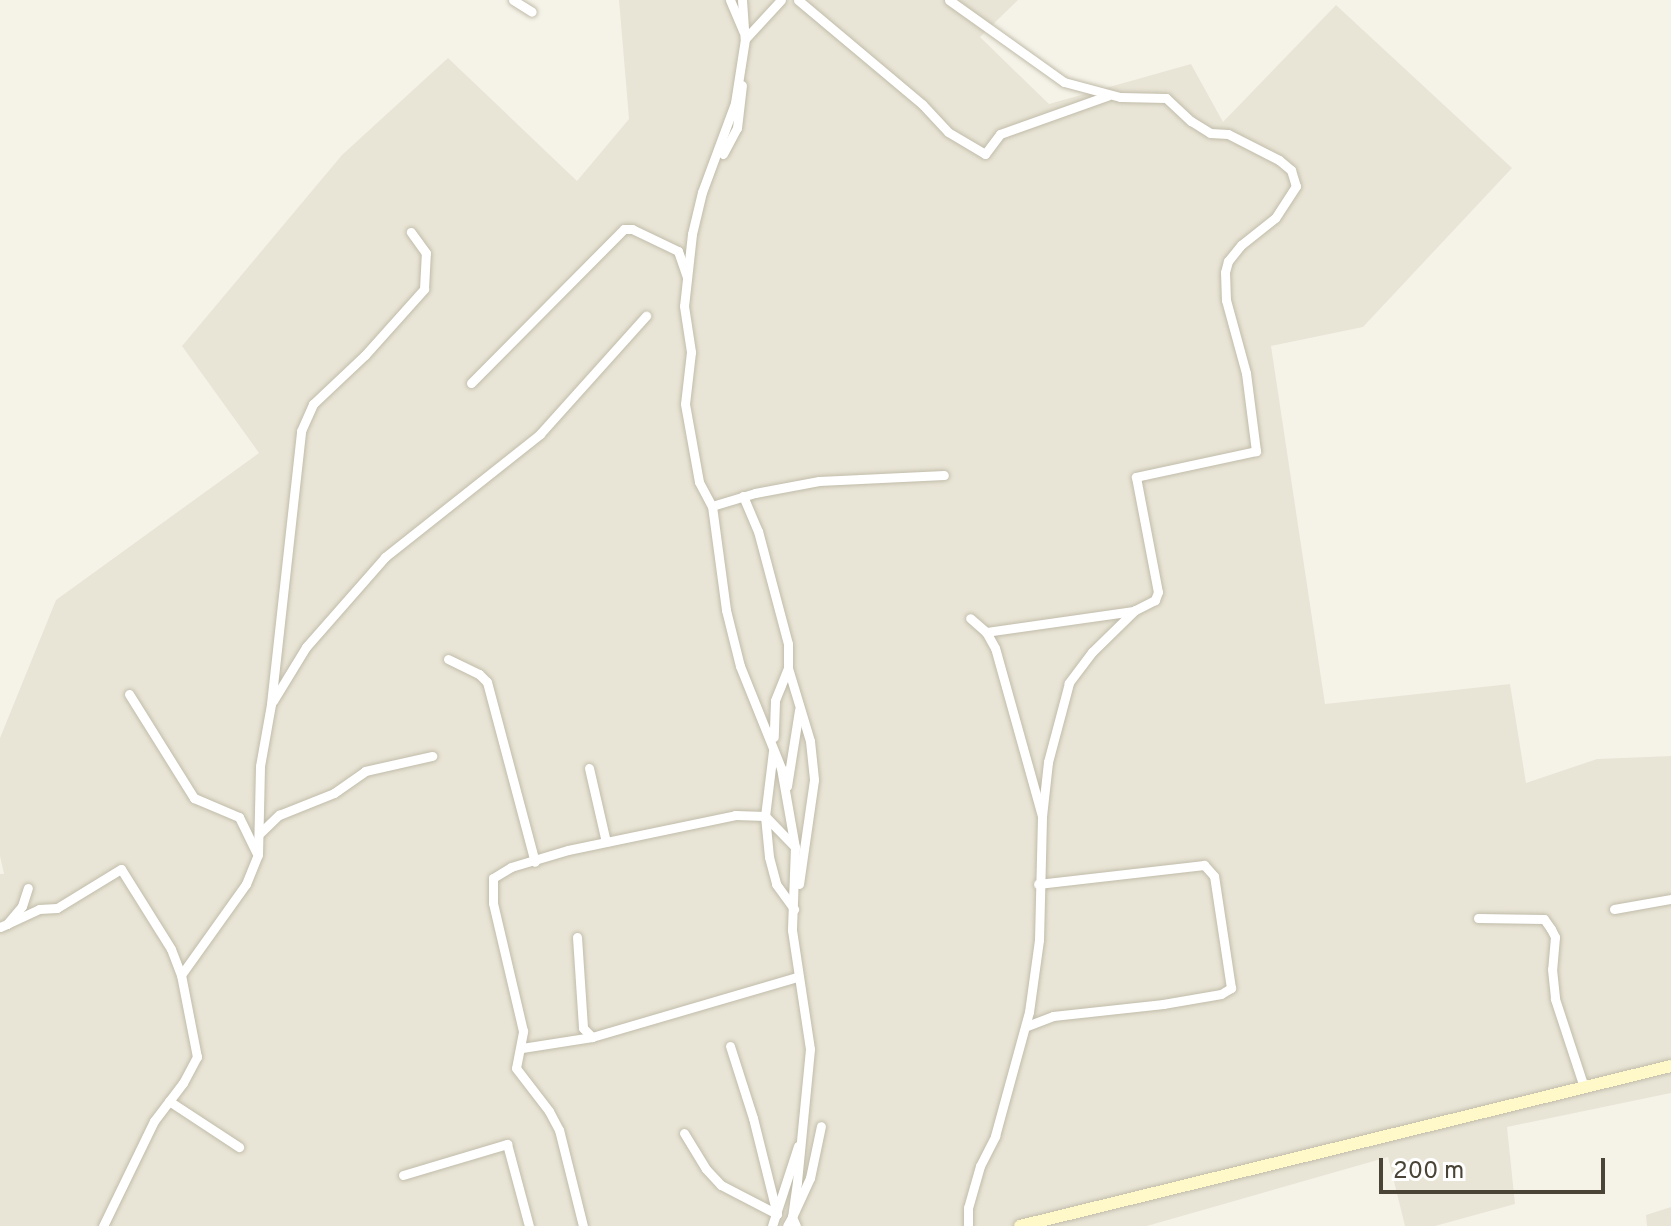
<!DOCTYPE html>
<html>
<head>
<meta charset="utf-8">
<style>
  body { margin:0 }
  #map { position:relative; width:1671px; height:1226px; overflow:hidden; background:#f5f3e8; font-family:Overpass,sans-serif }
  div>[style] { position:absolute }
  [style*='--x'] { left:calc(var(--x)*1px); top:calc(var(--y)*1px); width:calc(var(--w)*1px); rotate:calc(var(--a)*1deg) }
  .residential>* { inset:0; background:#e9e5d6 }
  .roads { filter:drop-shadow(0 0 2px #c1bcaa) drop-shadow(0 0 2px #c1bcaa) }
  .minor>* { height:9px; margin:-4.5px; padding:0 4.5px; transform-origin:4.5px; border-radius:4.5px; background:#fff }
  .secondary>* { height:12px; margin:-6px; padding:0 6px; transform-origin:6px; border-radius:6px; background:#fff8c8 }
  span { translate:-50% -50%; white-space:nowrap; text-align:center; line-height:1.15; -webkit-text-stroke:8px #fff; paint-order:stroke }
  .scale { position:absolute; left:1379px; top:1158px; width:226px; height:36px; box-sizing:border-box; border:4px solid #494436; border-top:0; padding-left:10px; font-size:24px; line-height:28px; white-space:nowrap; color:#494436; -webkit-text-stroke:6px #fff; paint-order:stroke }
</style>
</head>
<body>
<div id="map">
  <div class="residential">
    <i style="clip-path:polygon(619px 0,1018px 0,980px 37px,1049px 104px,1191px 64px,1223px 122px,1336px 5px,1512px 168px,1363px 327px,1271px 346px,1325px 704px,1510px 684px,1526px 783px,1597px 759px,1671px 756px,1671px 1093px,1507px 1127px,1515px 1204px,1435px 1226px,1405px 1226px,1388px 1157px,1147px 1226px,0 1226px,0 874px,4px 874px,0 856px,0 738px,56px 600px,259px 453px,182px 346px,342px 155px,448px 58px,577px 181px,629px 119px)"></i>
    <i style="clip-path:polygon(1671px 1207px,1671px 1226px,1647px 1226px,1646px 1215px)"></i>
  </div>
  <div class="roads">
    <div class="minor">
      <i style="--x:513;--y:0;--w:22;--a:32"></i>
      <i style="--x:730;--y:0;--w:34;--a:67"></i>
      <i style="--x:742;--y:0;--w:39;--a:86"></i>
      <i style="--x:745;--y:39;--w:65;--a:98.9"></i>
      <i style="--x:735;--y:103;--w:95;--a:110.3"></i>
      <i style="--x:702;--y:192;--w:43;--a:103.4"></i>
      <i style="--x:692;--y:234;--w:72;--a:96.3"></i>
      <i style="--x:684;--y:306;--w:47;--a:81.3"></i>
      <i style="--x:691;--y:352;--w:52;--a:96.6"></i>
      <i style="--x:685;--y:404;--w:79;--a:79.8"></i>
      <i style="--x:699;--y:482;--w:27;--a:62"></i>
      <i style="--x:712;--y:506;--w:105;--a:82.3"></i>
      <i style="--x:726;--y:610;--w:58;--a:76"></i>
      <i style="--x:740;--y:666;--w:110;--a:68.1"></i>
      <i style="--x:781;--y:768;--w:80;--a:80"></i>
      <i style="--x:795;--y:847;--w:83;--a:92.1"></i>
      <i style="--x:792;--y:930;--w:120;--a:81.4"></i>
      <i style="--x:810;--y:1049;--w:134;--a:95.6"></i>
      <i style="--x:797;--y:1182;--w:35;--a:98"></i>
      <i style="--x:792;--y:1217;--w:10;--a:119"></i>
      <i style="--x:798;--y:0;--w:162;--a:40"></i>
      <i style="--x:922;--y:104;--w:38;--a:47"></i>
      <i style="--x:948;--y:132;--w:43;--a:30.7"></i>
      <i style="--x:985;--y:154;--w:25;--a:-53"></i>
      <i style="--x:1000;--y:134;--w:114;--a:-19.6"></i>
      <i style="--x:949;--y:0;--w:141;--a:35.5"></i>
      <i style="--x:1064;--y:82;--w:58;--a:15"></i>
      <i style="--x:1120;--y:97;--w:46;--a:1.2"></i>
      <i style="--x:1166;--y:98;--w:34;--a:43"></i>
      <i style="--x:1191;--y:121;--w:22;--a:32"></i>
      <i style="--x:1210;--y:133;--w:18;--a:3"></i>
      <i style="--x:1228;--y:134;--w:57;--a:27"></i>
      <i style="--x:1279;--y:160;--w:16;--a:40"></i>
      <i style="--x:1291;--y:170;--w:17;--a:73"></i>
      <i style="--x:1296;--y:186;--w:38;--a:123"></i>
      <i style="--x:1275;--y:218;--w:43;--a:141.5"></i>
      <i style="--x:1241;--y:245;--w:21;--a:129"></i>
      <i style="--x:1228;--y:261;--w:11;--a:105"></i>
      <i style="--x:1225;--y:272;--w:28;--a:88"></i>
      <i style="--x:1226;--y:300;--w:76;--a:74.7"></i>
      <i style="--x:1246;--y:373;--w:79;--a:82.7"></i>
      <i style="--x:1256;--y:451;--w:123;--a:167.8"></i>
      <i style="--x:1136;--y:477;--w:117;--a:79.2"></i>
      <i style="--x:1158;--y:592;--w:9;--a:111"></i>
      <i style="--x:1155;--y:600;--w:22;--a:153"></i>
      <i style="--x:1135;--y:610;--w:60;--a:135.7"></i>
      <i style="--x:1092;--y:652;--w:39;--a:127"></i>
      <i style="--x:1069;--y:683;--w:82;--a:104.9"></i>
      <i style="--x:1048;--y:762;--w:54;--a:96.3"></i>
      <i style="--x:745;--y:39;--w:53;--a:-47.3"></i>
      <i style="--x:723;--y:154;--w:30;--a:-62"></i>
      <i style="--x:737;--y:128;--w:43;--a:-83.4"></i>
      <i style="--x:471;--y:383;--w:217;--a:-45.2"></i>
      <i style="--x:624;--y:229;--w:8;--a:0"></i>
      <i style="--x:632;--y:229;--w:51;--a:25.6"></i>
      <i style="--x:678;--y:251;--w:28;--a:71"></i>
      <i style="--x:743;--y:496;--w:38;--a:67"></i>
      <i style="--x:758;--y:531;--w:117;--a:75.1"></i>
      <i style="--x:788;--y:644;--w:24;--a:90"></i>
      <i style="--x:788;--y:668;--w:35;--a:112"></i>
      <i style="--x:775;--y:701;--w:36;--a:92"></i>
      <i style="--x:712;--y:506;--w:45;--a:-16.8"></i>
      <i style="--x:755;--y:493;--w:65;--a:-10.6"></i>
      <i style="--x:819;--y:481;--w:125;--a:-2.7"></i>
      <i style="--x:986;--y:632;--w:148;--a:-8.1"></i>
      <i style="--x:448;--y:659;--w:34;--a:26"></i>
      <i style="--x:479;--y:674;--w:11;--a:45"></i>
      <i style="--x:487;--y:682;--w:186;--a:75.1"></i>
      <i style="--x:788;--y:668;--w:76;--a:73.2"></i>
      <i style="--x:810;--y:741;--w:39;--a:84"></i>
      <i style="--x:814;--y:780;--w:105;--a:98.2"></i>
      <i style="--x:129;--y:694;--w:123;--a:58"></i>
      <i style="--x:194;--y:798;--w:49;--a:22.9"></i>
      <i style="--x:239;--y:817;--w:39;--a:64"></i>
      <i style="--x:273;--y:701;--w:63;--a:-58.6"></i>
      <i style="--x:306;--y:647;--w:120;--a:-48.7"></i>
      <i style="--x:385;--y:557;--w:198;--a:-38.4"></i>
      <i style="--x:540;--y:434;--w:159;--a:-48.1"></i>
      <i style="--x:773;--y:751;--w:65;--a:97"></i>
      <i style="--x:765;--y:816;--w:41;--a:84.4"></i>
      <i style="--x:769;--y:857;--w:28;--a:75"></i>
      <i style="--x:776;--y:884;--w:31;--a:54"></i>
      <i style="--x:589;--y:768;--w:76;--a:77.1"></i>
      <i style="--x:787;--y:786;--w:77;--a:-81"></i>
      <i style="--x:259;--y:834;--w:28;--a:-44"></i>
      <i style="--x:279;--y:815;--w:59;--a:-21.8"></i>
      <i style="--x:334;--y:793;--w:38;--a:-35"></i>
      <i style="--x:365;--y:771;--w:69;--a:-12.6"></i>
      <i style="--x:1614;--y:909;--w:58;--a:-10"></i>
      <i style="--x:1478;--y:918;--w:66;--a:0.9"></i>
      <i style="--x:1544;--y:919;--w:12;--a:55"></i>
      <i style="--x:1551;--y:929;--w:9;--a:63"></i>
      <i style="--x:1555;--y:937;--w:32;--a:95"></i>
      <i style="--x:1552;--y:969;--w:30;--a:84"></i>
      <i style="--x:1555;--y:999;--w:93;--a:71.8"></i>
      <i style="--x:7;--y:924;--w:35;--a:-25"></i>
      <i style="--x:39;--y:909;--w:18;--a:-3"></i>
      <i style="--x:57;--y:908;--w:75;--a:-31.4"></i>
      <i style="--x:121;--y:869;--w:94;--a:58"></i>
      <i style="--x:171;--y:949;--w:28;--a:69"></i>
      <i style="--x:0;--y:927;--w:8;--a:-23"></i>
      <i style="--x:7;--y:924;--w:23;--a:-50"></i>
      <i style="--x:22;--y:906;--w:19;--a:-72"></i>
      <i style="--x:577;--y:937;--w:91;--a:86.2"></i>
      <i style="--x:583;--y:1028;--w:13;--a:45"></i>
      <i style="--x:1027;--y:1026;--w:28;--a:-21"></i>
      <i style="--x:1053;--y:1016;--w:111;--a:-6.2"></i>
      <i style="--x:1163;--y:1004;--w:59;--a:-9.8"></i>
      <i style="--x:1221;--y:994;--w:12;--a:-31"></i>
      <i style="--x:1231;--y:988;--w:113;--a:-98.6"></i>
      <i style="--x:1214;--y:876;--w:15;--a:-132"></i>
      <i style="--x:1204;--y:865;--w:167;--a:173.5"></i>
      <i style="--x:730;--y:1046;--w:76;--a:72.3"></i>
      <i style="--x:753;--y:1118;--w:99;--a:76"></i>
      <i style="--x:522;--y:1048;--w:71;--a:-8.9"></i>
      <i style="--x:592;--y:1037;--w:214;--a:-16.3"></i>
      <i style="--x:169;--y:1101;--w:84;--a:33.3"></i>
      <i style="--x:684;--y:1133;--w:42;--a:58.6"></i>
      <i style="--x:706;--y:1169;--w:22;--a:47"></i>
      <i style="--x:721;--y:1185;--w:63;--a:27.4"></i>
      <i style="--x:403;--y:1175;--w:109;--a:-16.6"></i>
      <i style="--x:507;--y:1144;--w:85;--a:75"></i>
      <i style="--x:103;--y:1226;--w:117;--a:-64.1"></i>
      <i style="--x:154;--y:1121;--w:48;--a:-52.7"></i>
      <i style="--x:183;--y:1083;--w:30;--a:-62"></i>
      <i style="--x:197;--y:1057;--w:84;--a:-101"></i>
      <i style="--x:181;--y:975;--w:112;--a:-54.5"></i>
      <i style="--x:246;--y:884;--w:31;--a:-68"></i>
      <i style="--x:258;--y:855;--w:89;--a:-88.7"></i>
      <i style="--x:260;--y:766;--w:63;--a:-79.9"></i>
      <i style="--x:271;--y:704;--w:275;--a:-83.7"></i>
      <i style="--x:301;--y:431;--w:30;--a:-66"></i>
      <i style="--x:313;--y:404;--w:71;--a:-43.3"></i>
      <i style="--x:365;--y:355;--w:89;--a:-48.2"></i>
      <i style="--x:424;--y:289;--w:36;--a:-87"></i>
      <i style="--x:426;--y:253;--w:26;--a:-126"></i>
      <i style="--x:583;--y:1226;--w:99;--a:-104"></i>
      <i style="--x:559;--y:1130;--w:21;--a:-118"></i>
      <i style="--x:549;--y:1111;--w:54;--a:-127.5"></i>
      <i style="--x:516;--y:1068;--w:38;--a:-79"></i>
      <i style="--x:523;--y:1031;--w:131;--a:-103.2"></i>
      <i style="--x:493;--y:903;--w:25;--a:-90"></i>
      <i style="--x:493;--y:878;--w:21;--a:-31"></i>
      <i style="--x:511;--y:867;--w:59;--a:-16.6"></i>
      <i style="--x:568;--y:850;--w:171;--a:-11.8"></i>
      <i style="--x:735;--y:815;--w:30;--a:2"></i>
      <i style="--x:765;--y:816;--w:43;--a:45.9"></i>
      <i style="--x:772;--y:1226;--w:84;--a:-72"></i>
      <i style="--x:796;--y:1226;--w:10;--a:-114"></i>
      <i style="--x:792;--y:1217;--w:43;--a:-65.2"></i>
      <i style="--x:810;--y:1178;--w:53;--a:-78.1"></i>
      <i style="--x:968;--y:1226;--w:18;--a:-90"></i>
      <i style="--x:968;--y:1208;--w:44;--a:-74.1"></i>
      <i style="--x:980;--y:1166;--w:34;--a:-63"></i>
      <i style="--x:995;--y:1136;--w:129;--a:-74.7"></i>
      <i style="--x:1029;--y:1012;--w:73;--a:-82.1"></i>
      <i style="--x:1039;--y:940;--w:124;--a:-88.6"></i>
      <i style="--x:1042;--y:816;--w:174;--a:-105.6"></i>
      <i style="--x:995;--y:648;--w:18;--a:-119"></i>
      <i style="--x:986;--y:632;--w:21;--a:-139"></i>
    </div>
    <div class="secondary">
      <i style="--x:1020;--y:1226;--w:670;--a:-13.81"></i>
    </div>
  </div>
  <div class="scale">200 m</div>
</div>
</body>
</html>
